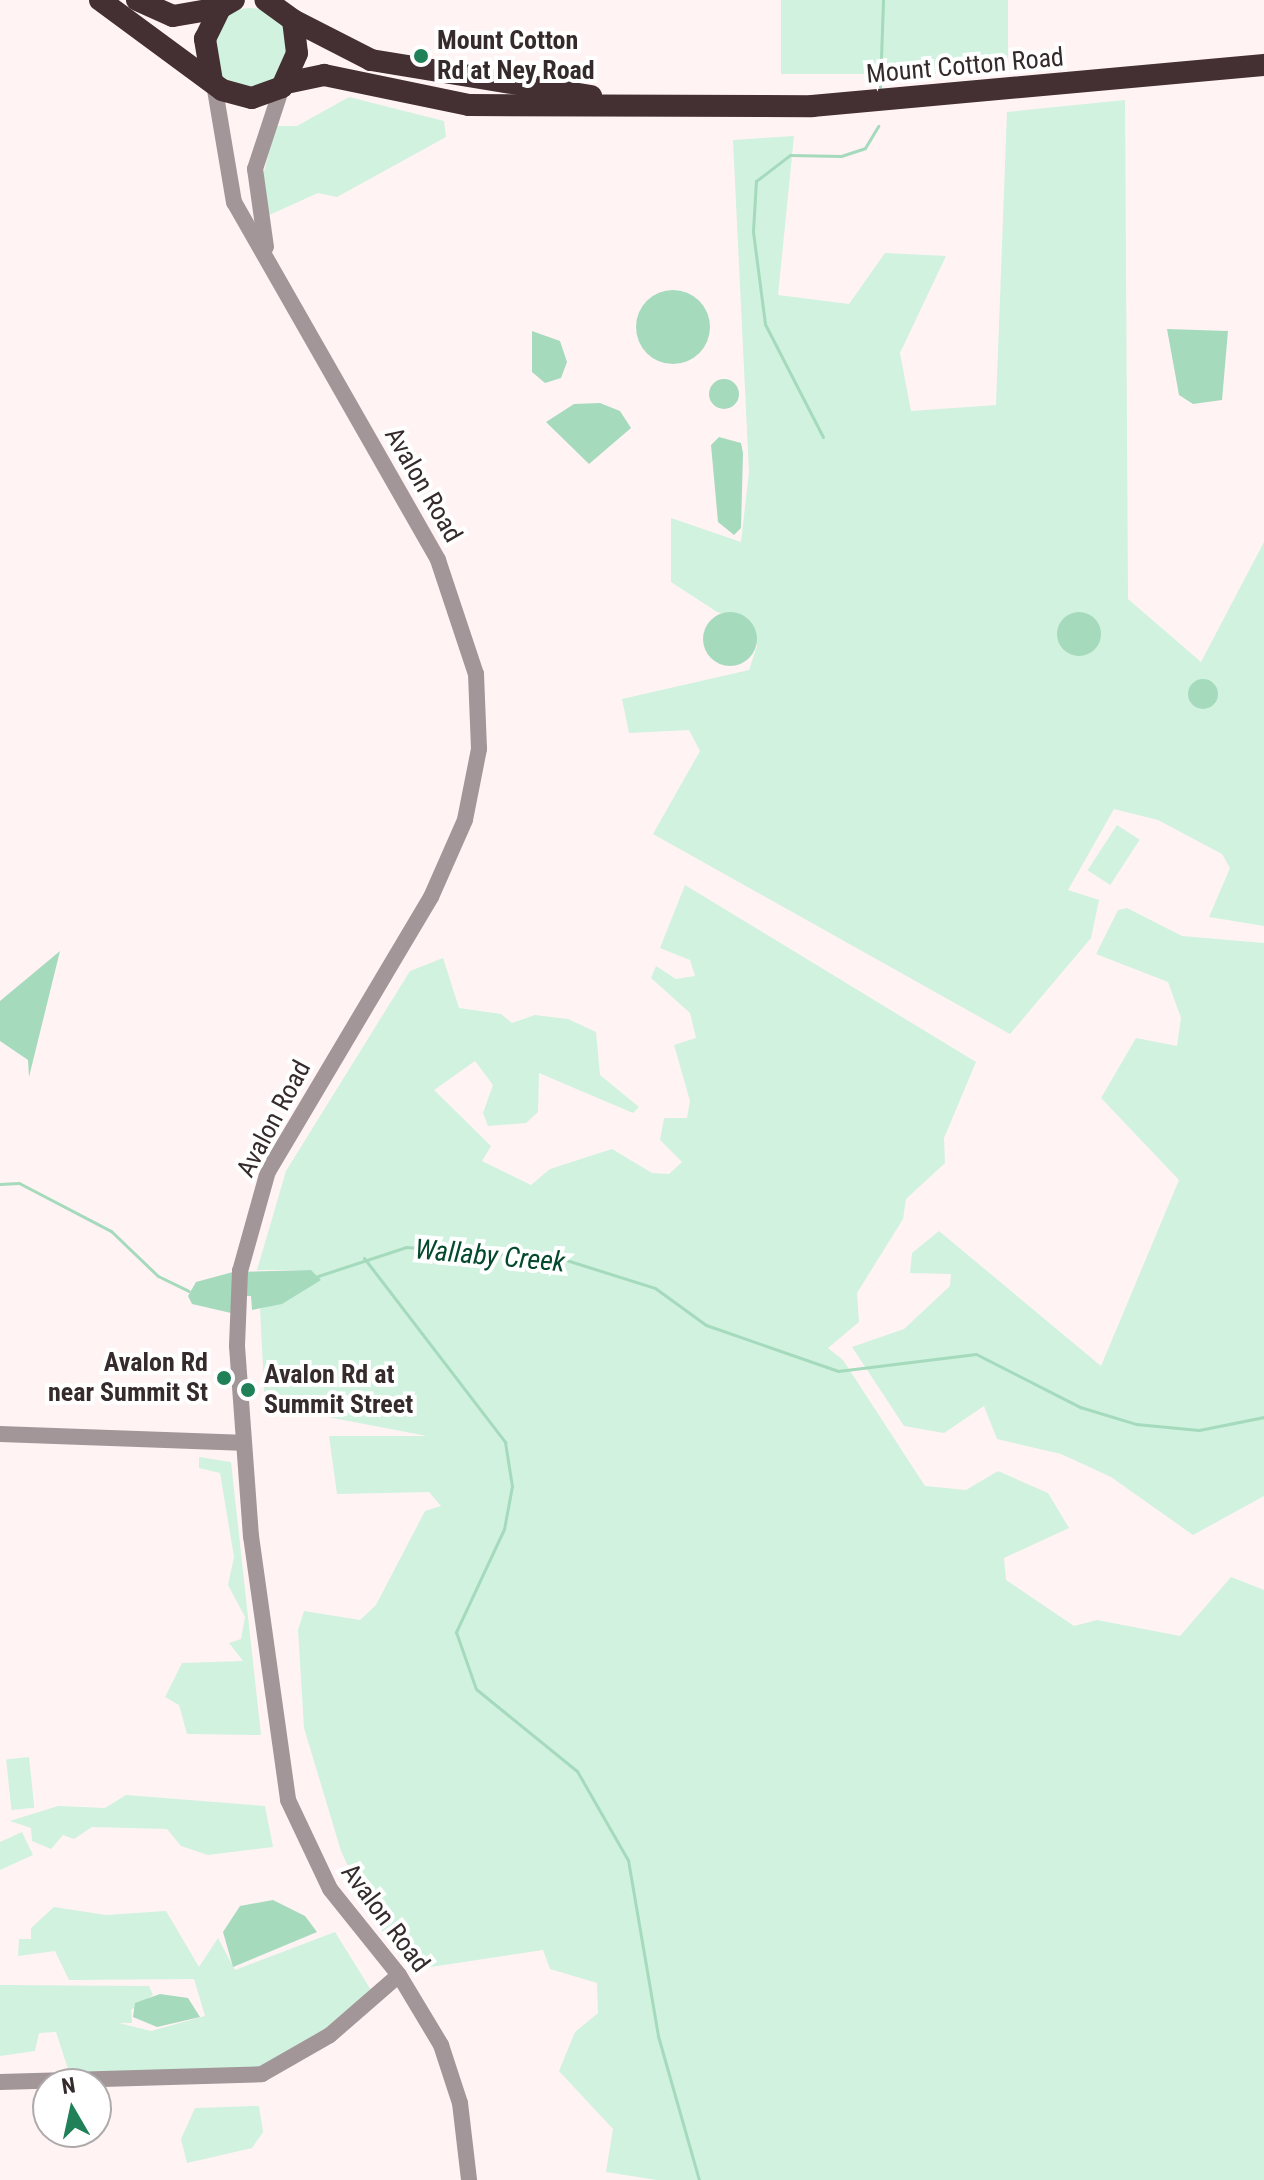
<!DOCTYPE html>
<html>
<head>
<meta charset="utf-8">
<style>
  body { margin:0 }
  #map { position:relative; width:1264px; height:2180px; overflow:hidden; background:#fff3f4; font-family:"Roboto Condensed",sans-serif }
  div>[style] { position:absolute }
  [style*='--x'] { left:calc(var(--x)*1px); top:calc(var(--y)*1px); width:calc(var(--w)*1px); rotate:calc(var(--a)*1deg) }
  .green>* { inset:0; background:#d0f2df; transform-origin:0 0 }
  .round { border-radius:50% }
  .water>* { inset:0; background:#a5dabd }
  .stream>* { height:3px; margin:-1.5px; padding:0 1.5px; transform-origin:1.5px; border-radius:1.5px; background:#a5dabd }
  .minor>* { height:16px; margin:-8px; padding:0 8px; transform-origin:8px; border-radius:8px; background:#a29698 }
  .highway>* { height:22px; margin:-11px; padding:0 11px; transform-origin:11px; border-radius:11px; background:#442f32 }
  .dots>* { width:22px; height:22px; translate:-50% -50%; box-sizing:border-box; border:4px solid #fff; border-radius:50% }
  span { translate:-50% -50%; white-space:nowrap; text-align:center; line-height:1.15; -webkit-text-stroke:8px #fff; paint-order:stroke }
  .poi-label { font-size:26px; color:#352a2c; font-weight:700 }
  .left { translate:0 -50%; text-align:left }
  .right { translate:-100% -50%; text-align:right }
  .street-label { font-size:26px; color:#352a2c }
  .water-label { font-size:28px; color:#04492e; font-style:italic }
  .north { position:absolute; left:32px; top:2068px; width:80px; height:80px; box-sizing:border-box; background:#fff; border:2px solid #aeaaab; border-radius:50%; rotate:351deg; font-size:22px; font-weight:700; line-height:32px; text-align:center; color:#352a2c }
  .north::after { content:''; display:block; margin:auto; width:28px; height:36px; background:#208057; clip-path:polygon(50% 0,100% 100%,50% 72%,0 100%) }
</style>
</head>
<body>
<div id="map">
  <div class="green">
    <i style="left:781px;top:0;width:227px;height:74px"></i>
    <i class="round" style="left:210px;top:8px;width:80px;height:80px"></i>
    <i style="clip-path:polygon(349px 97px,444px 121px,446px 137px,337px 197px,318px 193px,267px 216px,261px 183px,276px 126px,297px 126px)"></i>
    <i style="clip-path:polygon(1125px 100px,1128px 599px,1201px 662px,1264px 542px,1264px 926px,1209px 917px,1230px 868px,1222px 854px,1158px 820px,1114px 809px,1068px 890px,1099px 900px,1091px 938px,1010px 1034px,653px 834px,700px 751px,689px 730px,629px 733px,622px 699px,749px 670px,757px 646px,750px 621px,717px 612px,671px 582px,671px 518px,741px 542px,749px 472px,733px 140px,794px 136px,778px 295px,849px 304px,885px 253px,946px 256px,900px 353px,911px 411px,996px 405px,1007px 112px)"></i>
    <i style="left:1117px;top:825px;width:27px;height:54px;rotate:33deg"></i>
    <i style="clip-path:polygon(685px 885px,976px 1062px,944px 1138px,945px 1163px,906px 1199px,903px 1219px,857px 1293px,859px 1322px,828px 1348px,843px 1360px,925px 1486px,966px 1490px,998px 1471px,1048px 1493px,1069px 1528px,1004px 1558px,1006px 1580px,1074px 1626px,1097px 1620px,1180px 1636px,1231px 1577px,1264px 1590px,1264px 2180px,657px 2180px,606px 2172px,613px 2129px,559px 2071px,575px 2032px,598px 2013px,597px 1983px,550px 1969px,543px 1950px,411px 1970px,372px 1918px,341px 1851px,304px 1728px,298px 1630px,304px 1611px,360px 1620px,376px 1605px,425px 1511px,441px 1506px,429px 1492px,337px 1494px,329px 1436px,427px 1436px,265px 1405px,260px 1309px,320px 1280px,311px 1270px,257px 1270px,286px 1171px,410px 971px,443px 958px,459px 1008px,501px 1014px,512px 1023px,535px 1015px,568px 1019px,596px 1032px,600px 1075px,639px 1107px,633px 1113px,539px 1073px,538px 1112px,526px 1123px,488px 1126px,483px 1113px,493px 1085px,475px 1061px,434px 1090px,491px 1146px,482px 1161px,531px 1185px,550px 1169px,612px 1149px,652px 1173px,669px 1174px,682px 1162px,660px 1140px,664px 1118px,687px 1118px,690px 1101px,674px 1045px,696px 1038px,690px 1013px,651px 978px,656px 966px,676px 979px,695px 976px,690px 960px,660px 948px)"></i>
    <i style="clip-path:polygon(1127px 908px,1182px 936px,1264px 943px,1264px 1496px,1193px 1535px,1111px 1477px,1061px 1454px,997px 1439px,984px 1406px,944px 1433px,904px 1426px,852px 1347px,904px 1329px,950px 1286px,951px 1274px,910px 1273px,912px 1253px,939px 1231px,1101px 1366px,1179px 1180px,1101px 1098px,1136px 1038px,1177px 1046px,1181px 1018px,1168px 982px,1096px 954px,1118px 910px)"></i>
    <i style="clip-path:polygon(199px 1457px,231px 1462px,261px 1735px,187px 1734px,179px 1705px,165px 1697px,182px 1663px,243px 1661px,229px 1643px,241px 1639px,245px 1617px,228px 1585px,234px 1557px,220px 1473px,199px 1468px)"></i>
    <i style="left:29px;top:1757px;width:51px;height:23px;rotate:84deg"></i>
    <i style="clip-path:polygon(126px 1795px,265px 1806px,273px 1847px,208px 1855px,181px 1846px,167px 1829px,92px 1827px,74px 1839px,63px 1835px,51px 1849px,32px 1841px,31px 1828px,10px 1821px,58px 1806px,105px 1808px)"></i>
    <i style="clip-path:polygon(22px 1832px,33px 1855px,0 1870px,0 1842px)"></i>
    <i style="clip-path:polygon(54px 1907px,106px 1915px,166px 1911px,199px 1967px,218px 1938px,235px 1970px,335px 1932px,371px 1990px,330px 2030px,267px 2069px,69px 2072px,56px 2032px,39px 2033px,35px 2051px,0 2056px,0 1985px,149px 1986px,153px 1995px,131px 2010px,132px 2023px,119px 2023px,151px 2031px,205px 2016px,194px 1979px,69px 1980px,55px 1951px,18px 1956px,19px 1939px,31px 1939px,31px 1928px)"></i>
    <i style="clip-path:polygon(259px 2106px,263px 2132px,252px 2148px,187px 2163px,181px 2139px,195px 2108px)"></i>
  </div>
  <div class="water">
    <i class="round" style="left:636px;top:290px;width:74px;height:74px"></i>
    <i style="clip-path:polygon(1167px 329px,1228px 331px,1222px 400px,1193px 404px,1179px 395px)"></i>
    <i style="clip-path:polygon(532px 331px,560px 341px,567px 362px,561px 378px,545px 383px,532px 372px)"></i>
    <i class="round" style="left:709px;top:379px;width:30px;height:30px"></i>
    <i style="clip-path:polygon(600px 403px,620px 411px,631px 428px,589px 464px,546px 422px,574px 404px)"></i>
    <i style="clip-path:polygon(719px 437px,741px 443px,743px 453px,741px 528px,734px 535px,718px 522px,711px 445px)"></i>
    <i class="round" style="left:703px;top:612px;width:54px;height:54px"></i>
    <i class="round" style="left:1057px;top:612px;width:44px;height:44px"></i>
    <i class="round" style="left:1188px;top:679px;width:30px;height:30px"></i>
    <i style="clip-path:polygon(60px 951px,29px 1077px,28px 1060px,0 1041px,0 1001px)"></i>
    <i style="clip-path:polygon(311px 1270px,321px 1280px,282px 1304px,252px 1310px,251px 1296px,238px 1296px,231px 1313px,192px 1304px,188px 1296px,196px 1282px,233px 1272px)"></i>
    <i style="clip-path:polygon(273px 1900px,305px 1916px,317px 1932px,233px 1967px,223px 1932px,240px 1906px)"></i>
    <i style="clip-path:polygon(160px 1994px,188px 1998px,200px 2017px,157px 2027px,133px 2017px,135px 2003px)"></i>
  </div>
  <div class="stream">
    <i style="--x:880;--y:87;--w:87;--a:-88"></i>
    <i style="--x:823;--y:437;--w:127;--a:-117.2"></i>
    <i style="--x:765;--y:324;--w:94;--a:-97.4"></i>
    <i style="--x:753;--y:231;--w:50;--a:-86.6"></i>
    <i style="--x:756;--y:181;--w:43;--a:-37.4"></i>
    <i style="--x:790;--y:155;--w:51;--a:1.1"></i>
    <i style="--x:841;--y:156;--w:25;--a:-18"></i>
    <i style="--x:865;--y:148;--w:26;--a:-59"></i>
    <i style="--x:0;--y:1184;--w:19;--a:-3"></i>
    <i style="--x:19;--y:1183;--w:104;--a:27.6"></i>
    <i style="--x:111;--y:1231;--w:65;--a:43.8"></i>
    <i style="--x:158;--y:1276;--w:34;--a:26"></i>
    <i style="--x:364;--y:1258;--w:232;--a:52.5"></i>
    <i style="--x:505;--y:1442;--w:45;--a:81"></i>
    <i style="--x:512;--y:1486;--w:44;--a:100.5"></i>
    <i style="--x:504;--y:1529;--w:114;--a:115"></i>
    <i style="--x:456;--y:1632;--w:60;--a:70.7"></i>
    <i style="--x:476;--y:1689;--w:130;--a:39.1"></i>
    <i style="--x:577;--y:1771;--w:103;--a:60.2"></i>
    <i style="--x:628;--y:1860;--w:179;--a:80.3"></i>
    <i style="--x:658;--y:2036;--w:150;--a:74.1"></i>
    <i style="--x:318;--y:1276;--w:93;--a:-18.2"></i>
    <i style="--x:406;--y:1247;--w:157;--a:4.4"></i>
    <i style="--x:563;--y:1259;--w:96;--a:17.5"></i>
    <i style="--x:655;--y:1288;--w:63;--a:36"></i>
    <i style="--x:706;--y:1325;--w:140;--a:19.2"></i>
    <i style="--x:838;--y:1371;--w:139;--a:-7"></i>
    <i style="--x:976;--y:1354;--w:117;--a:27"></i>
    <i style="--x:1080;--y:1407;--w:59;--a:16.9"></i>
    <i style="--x:1136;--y:1424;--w:63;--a:5.4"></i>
    <i style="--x:1199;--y:1430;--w:66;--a:-11.3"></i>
  </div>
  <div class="minor">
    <i style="--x:214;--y:84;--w:120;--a:80.4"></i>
    <i style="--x:234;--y:202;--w:412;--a:60.3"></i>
    <i style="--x:438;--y:560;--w:120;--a:71.6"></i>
    <i style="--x:476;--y:674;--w:75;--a:87.7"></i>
    <i style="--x:479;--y:749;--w:72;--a:101.2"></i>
    <i style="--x:465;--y:820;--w:84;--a:113.8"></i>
    <i style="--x:431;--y:897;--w:319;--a:120.7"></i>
    <i style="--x:268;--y:1171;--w:104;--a:105.6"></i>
    <i style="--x:240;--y:1271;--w:75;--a:92.3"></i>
    <i style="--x:237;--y:1346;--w:191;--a:85.8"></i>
    <i style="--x:251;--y:1536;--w:267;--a:82"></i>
    <i style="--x:288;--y:1800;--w:98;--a:64.7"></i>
    <i style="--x:330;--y:1889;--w:110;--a:51.3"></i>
    <i style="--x:399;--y:1975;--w:82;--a:59"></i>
    <i style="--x:441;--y:2045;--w:61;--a:71.9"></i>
    <i style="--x:460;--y:2103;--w:78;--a:83.3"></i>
    <i style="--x:266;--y:247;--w:79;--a:-98"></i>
    <i style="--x:255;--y:169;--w:86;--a:-71.8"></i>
    <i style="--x:0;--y:1434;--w:241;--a:2.1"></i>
    <i style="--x:0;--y:2082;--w:262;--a:-1.7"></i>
    <i style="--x:262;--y:2074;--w:78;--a:-29.8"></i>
    <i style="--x:330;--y:2035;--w:91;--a:-41"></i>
  </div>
  <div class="highway">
    <i style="--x:100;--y:0;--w:152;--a:36.4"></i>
    <i style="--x:222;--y:90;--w:31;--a:15"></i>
    <i style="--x:252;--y:98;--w:32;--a:-20"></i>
    <i style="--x:282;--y:87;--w:37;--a:-66"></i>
    <i style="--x:297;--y:53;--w:33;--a:-97"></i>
    <i style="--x:293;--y:20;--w:34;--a:-144"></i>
    <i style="--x:137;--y:0;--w:39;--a:24"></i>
    <i style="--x:173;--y:16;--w:48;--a:-9.7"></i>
    <i style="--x:293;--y:20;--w:88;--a:27.1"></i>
    <i style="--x:371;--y:60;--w:223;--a:9.3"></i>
    <i style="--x:212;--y:81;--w:43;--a:-99.5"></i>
    <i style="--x:205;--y:39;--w:34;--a:-64"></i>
    <i style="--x:220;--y:8;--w:16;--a:-30"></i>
    <i style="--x:286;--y:83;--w:39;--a:-12"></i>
    <i style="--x:324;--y:75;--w:148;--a:11.7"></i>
    <i style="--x:469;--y:105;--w:343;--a:0.2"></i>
    <i style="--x:812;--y:106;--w:454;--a:-5.2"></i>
  </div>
  <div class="dots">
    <i style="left:421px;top:56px;background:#208057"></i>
    <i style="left:224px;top:1378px;background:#208057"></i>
    <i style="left:248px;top:1390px;background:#208057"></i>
  </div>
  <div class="poi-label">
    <span class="left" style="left:437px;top:56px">Mount Cotton<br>Rd at Ney Road</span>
    <span class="right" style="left:208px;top:1378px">Avalon Rd<br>near Summit St</span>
    <span class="left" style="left:264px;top:1390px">Avalon Rd at<br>Summit Street</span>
  </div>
  <div class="street-label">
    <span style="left:965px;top:66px;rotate:-5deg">Mount Cotton Road</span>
    <span style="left:423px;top:485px;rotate:60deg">Avalon Road</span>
    <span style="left:274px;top:1119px;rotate:-62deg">Avalon Road</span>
    <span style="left:385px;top:1918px;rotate:53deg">Avalon Road</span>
  </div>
  <div class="water-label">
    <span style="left:490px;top:1256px;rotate:5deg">Wallaby Creek</span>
  </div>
  <div class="north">N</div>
</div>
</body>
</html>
